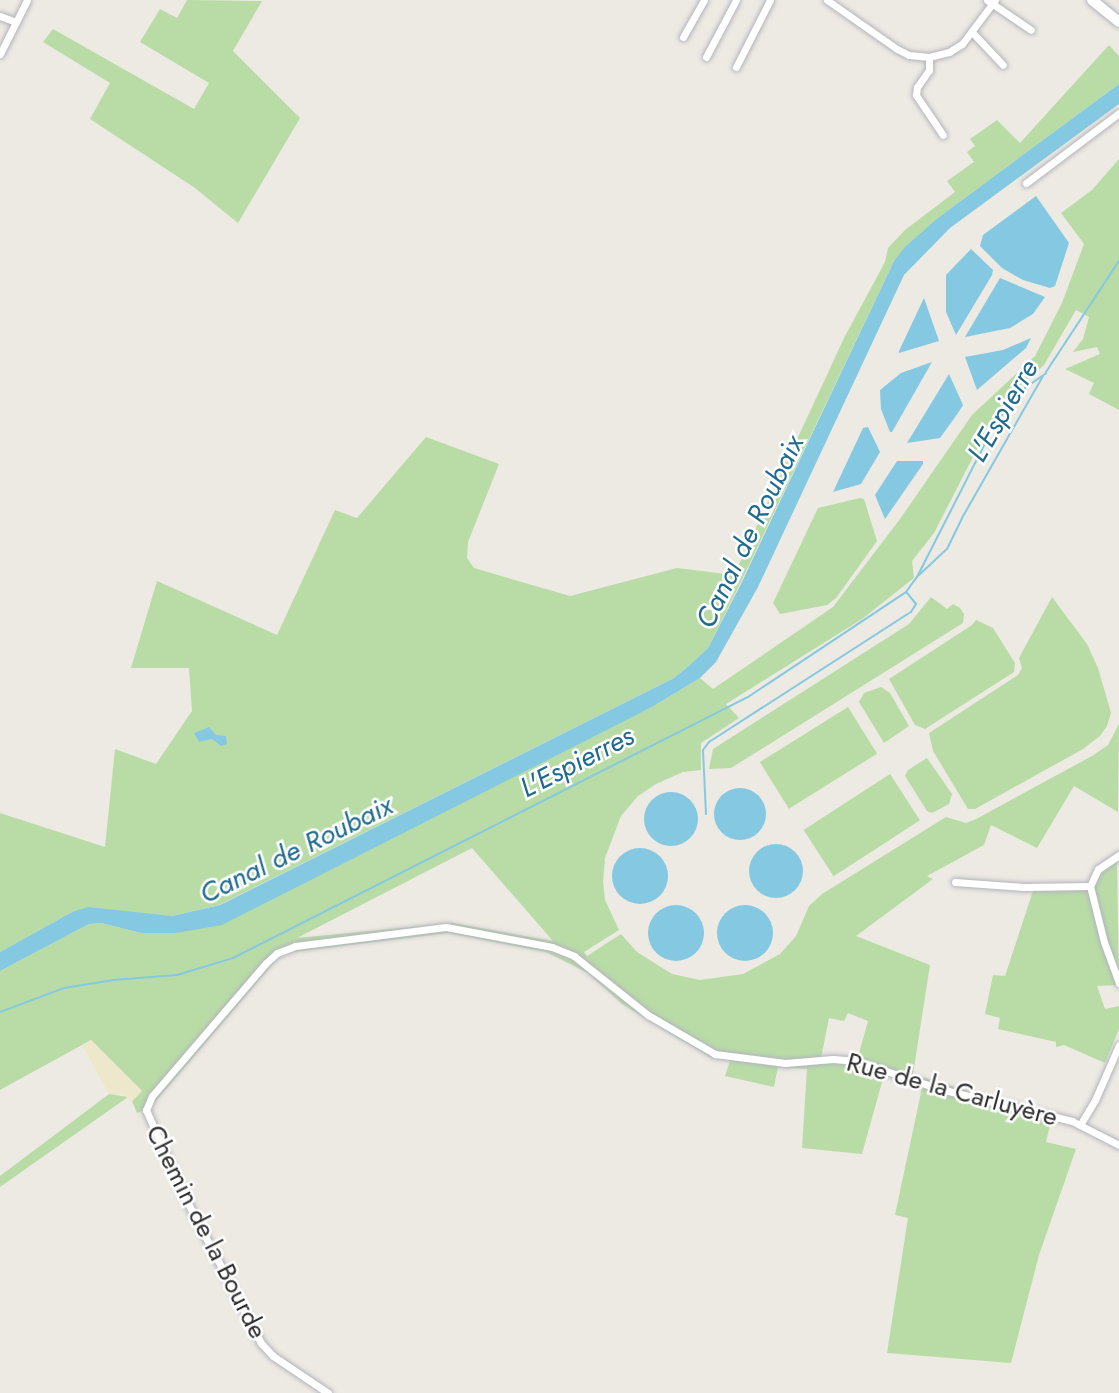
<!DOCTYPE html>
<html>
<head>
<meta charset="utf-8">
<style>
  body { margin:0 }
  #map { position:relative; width:1119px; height:1393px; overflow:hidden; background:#ede9e3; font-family:Jost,sans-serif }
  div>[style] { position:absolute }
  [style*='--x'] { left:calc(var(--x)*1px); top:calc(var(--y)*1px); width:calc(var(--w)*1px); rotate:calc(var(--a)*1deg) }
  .green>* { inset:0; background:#b9dca7; transform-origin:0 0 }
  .sand>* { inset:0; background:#ede8cb }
  .water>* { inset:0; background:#84c9e1 }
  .round { border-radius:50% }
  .stream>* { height:2px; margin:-1px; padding:0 1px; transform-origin:1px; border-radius:1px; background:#84c9e1 }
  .roads { filter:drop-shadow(0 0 2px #b3b4bc) drop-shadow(0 0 2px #b3b4bc) }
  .minor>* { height:7px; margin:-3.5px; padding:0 3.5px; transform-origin:3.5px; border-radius:3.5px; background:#fff }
  .tertiary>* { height:10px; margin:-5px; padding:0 5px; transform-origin:5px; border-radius:5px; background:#fff }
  span { translate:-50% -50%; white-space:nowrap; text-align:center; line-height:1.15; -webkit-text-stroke:5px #fff; paint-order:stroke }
  .street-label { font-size:26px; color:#2e2e2e }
  .water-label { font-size:28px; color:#1f6a91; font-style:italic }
</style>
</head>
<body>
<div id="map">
  <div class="green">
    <i style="clip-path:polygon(187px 0,262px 1px,233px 51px,300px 118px,238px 223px,195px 188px,90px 119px,110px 83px,43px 42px,53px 29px,194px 109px,209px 83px,140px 42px,160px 9px,177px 18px)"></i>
    <i style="clip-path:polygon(1109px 45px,1119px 56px,1119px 84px,939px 217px,894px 261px,739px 586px,708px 648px,691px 664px,674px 678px,219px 905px,172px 916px,72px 912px,0 952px,0 813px,105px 847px,115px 749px,156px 764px,192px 711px,189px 668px,131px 668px,157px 581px,277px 635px,335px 510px,357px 518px,426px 437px,499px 464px,468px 542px,467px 558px,474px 568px,570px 596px,677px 568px,734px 575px,845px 336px,885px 262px,888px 248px,905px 230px,955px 192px,947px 181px,974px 162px,967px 152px,975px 146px,970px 139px,997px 120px,1020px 143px)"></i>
    <i style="clip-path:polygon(evenodd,1119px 159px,1119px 410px,1089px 394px,1094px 383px,1065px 369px,1100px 354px,1097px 347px,1073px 352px,1083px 339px,1089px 317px,1076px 310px,1044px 365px,1006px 399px,992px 420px,934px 533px,912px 561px,914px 578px,862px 619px,726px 704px,739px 718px,701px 743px,701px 770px,683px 772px,656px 784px,638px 796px,621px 816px,605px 858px,603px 881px,605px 900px,619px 930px,584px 952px,587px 956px,621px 934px,637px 952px,672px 974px,700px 980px,743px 974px,780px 954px,796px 936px,809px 906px,822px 894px,946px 817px,966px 823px,976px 819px,1092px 756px,1108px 745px,1119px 724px,1118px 812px,1074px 786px,1037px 848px,991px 825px,984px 845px,927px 876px,933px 879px,856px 936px,930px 965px,913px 1074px,970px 1092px,969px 1101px,1051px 1121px,1046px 1142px,1076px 1149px,1039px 1255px,1011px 1363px,887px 1353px,908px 1218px,895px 1215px,922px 1088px,884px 1075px,862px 1154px,802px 1148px,807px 1069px,778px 1067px,774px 1087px,725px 1076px,730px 1061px,710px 1057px,683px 1041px,622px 1004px,588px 973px,546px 952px,448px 933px,292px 952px,280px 956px,270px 967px,150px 1108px,137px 1113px,132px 1101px,142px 1091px,91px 1040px,0 1090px,0 971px,89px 924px,101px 923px,141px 933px,176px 933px,652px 707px,700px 678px,713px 689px,833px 607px,900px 519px,972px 415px,1035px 356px,1062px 303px,1084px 244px,1061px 213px,1092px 190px,1119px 159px,472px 848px,553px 941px,453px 923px,297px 938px,472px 848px,1119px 159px,848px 1013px,868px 1021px,856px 1064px,820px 1063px,829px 1018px,844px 1021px,848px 1013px)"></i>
    <i style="clip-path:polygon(860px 498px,864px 499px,877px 541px,836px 598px,827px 605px,780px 614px,773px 603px,818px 508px)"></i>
    <i style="clip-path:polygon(931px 597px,947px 609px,953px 604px,960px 608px,964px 614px,963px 623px,731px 768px,709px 769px,713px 749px,909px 624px)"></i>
    <i style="clip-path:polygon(1052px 597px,1087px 644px,1098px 668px,1111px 713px,1107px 726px,1100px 736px,1083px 749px,975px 809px,968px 809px,933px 751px,929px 733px,1018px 675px,1022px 668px,1019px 658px)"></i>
    <i style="clip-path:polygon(976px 620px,993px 628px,1015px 663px,1014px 672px,925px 729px,915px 725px,889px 679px,972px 625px)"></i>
    <i style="clip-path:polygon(881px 687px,890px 693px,909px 726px,884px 743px,859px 702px,864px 693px)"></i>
    <i style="left:848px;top:707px;width:55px;height:104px;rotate:58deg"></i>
    <i style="clip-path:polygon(927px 758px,952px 794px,949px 804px,932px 813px,927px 811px,905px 776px,908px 770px)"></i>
    <i style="left:890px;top:774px;width:55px;height:103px;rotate:57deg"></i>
    <i style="clip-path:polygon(1117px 861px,1119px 985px,1097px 986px,1105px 1009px,1119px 1006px,1119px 1029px,1105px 1063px,1064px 1045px,1056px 1047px,1056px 1042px,998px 1029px,1000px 1018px,985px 1014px,993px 975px,1005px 976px,1033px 891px,1094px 889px,1094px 883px,1102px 873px)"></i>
    <i style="clip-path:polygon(109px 1094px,128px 1097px,0 1187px,0 1176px)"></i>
  </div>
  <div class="sand">
    <i style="clip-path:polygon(91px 1040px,142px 1091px,132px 1101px,122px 1094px,109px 1094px,82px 1045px)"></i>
  </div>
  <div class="water">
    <i style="clip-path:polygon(1119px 84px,1119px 104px,950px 228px,904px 275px,758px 587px,716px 662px,700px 678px,652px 707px,222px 925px,176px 933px,141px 933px,101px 923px,89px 924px,0 971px,0 952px,72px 912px,88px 907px,172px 916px,220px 905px,674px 678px,691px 664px,708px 648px,740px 586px,894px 261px,905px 247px,939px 217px)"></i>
    <i style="clip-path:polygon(1036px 196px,1069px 243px,1055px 286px,1050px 288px,1023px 280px,1002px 268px,980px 246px,983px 235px)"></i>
    <i style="clip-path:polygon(971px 249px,993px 270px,992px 275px,956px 335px,946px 312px,946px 275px)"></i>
    <i style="clip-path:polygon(1000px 278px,1045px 297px,1033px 314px,1010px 328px,965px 337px)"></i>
    <i style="clip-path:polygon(924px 298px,939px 341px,899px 353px,899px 351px)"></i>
    <i style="clip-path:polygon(1031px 338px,1026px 348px,977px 390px,965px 357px,1003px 350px)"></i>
    <i style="clip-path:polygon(932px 362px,892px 432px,890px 432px,881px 409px,880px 390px,901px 373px)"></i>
    <i style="clip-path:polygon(949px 374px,963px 405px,958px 413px,940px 438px,907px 443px)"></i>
    <i style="clip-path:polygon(868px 427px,880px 452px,861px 484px,833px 492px,863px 428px)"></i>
    <i style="clip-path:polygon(897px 461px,923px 461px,923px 464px,885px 519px,875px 495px)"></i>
    <i style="clip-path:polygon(209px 727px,216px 735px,226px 736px,227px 744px,221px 746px,212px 739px,199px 742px,194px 733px)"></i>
    <i class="round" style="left:714px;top:788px;width:52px;height:52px"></i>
    <i class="round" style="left:644px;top:792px;width:54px;height:54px"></i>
    <i class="round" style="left:749px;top:844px;width:54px;height:54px"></i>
    <i class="round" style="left:612px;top:848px;width:56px;height:56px"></i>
    <i class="round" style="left:717px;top:905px;width:56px;height:56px"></i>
    <i class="round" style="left:648px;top:905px;width:56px;height:56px"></i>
  </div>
  <div class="stream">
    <i style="--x:1046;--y:372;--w:133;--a:-56.7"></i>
    <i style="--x:919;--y:575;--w:38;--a:-43"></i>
    <i style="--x:947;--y:549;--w:34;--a:-64"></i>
    <i style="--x:962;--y:518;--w:163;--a:-60.3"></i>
    <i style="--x:706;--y:814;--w:64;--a:-92.7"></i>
    <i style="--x:703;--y:750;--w:10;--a:-53"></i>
    <i style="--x:709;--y:742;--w:240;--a:-32.8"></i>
    <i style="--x:911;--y:612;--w:9;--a:-58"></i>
    <i style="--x:916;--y:604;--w:14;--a:-129"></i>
    <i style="--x:0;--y:1012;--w:68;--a:-20.6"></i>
    <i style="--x:64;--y:988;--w:50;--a:-9.3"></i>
    <i style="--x:113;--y:980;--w:64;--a:-4.5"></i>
    <i style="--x:177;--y:975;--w:59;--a:-16.9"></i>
    <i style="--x:233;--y:958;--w:577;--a:-26.88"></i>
    <i style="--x:748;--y:697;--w:190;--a:-33.6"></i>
    <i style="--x:906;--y:592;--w:19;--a:-54"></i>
    <i style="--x:917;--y:577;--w:165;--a:-63"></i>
    <i style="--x:992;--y:430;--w:42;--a:-56.7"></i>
    <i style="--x:1015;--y:395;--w:38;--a:-35"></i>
  </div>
  <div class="roads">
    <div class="minor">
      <i style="--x:827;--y:0;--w:85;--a:35"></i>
      <i style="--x:897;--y:49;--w:13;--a:27"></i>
      <i style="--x:909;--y:55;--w:20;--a:6"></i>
      <i style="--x:929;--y:57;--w:21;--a:-14"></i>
      <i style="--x:949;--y:52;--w:15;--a:-32"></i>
      <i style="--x:962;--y:44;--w:55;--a:-53.1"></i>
      <i style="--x:987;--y:0;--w:53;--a:34.3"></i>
      <i style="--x:0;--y:16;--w:17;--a:21"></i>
      <i style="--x:972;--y:32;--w:45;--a:46.8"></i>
      <i style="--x:683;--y:37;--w:43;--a:-60.4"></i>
      <i style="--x:0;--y:54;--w:60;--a:-63.4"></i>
      <i style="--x:706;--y:57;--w:64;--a:-62.2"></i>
      <i style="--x:929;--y:57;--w:13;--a:90"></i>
      <i style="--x:929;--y:70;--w:21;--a:125"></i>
      <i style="--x:917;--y:87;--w:8;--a:97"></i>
      <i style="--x:916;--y:95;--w:48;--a:56"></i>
      <i style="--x:736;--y:67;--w:75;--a:-63.1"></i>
      <i style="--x:1026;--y:183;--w:116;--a:-37"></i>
      <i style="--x:1119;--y:855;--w:25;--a:146"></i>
      <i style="--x:1098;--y:869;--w:19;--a:115"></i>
      <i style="--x:1090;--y:886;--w:58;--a:76"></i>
      <i style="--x:1104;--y:942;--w:44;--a:69.9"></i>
      <i style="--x:955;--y:882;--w:69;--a:4.1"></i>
      <i style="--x:1024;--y:887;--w:66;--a:-0.9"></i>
      <i style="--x:1080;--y:1125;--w:29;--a:-59"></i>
      <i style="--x:1095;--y:1100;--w:60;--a:-66.4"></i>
      <i style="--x:328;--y:1393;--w:66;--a:-146.1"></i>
      <i style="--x:273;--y:1356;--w:18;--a:-133"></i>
      <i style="--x:261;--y:1343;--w:166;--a:-117.6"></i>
      <i style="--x:184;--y:1196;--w:94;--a:-113.8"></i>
      <i style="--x:146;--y:1110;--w:15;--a:-67"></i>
      <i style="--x:152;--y:1096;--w:175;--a:-49.4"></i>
      <i style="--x:266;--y:963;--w:15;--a:-42"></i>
      <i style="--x:277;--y:953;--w:19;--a:-21"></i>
      <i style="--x:295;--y:946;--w:152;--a:-7.2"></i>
      <i style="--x:446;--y:927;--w:108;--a:10.7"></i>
      <i style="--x:552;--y:947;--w:24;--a:22"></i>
      <i style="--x:574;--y:956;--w:95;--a:38.6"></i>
      <i style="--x:648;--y:1015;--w:78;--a:30.2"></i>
      <i style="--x:715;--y:1054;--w:71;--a:7.3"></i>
      <i style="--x:785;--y:1063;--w:48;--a:-4.8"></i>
      <i style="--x:833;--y:1059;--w:23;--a:5"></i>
      <i style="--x:856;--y:1061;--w:89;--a:18.4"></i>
      <i style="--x:940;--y:1089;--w:136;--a:13.6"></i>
      <i style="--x:1072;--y:1121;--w:53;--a:27.1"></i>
    </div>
    <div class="tertiary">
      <i style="--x:1092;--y:0;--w:35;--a:39"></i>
    </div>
  </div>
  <div class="street-label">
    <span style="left:952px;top:1090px;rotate:15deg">Rue de la Carluyère</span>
    <span style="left:206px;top:1232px;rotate:63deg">Chemin de la Bourde</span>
  </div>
  <div class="water-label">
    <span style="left:1003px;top:411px;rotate:-60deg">L'Espierre</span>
    <span style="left:750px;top:532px;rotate:-64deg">Canal de Roubaix</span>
    <span style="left:577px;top:762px;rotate:-27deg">L'Espierres</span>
    <span style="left:296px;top:850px;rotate:-26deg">Canal de Roubaix</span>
  </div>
</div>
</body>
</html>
